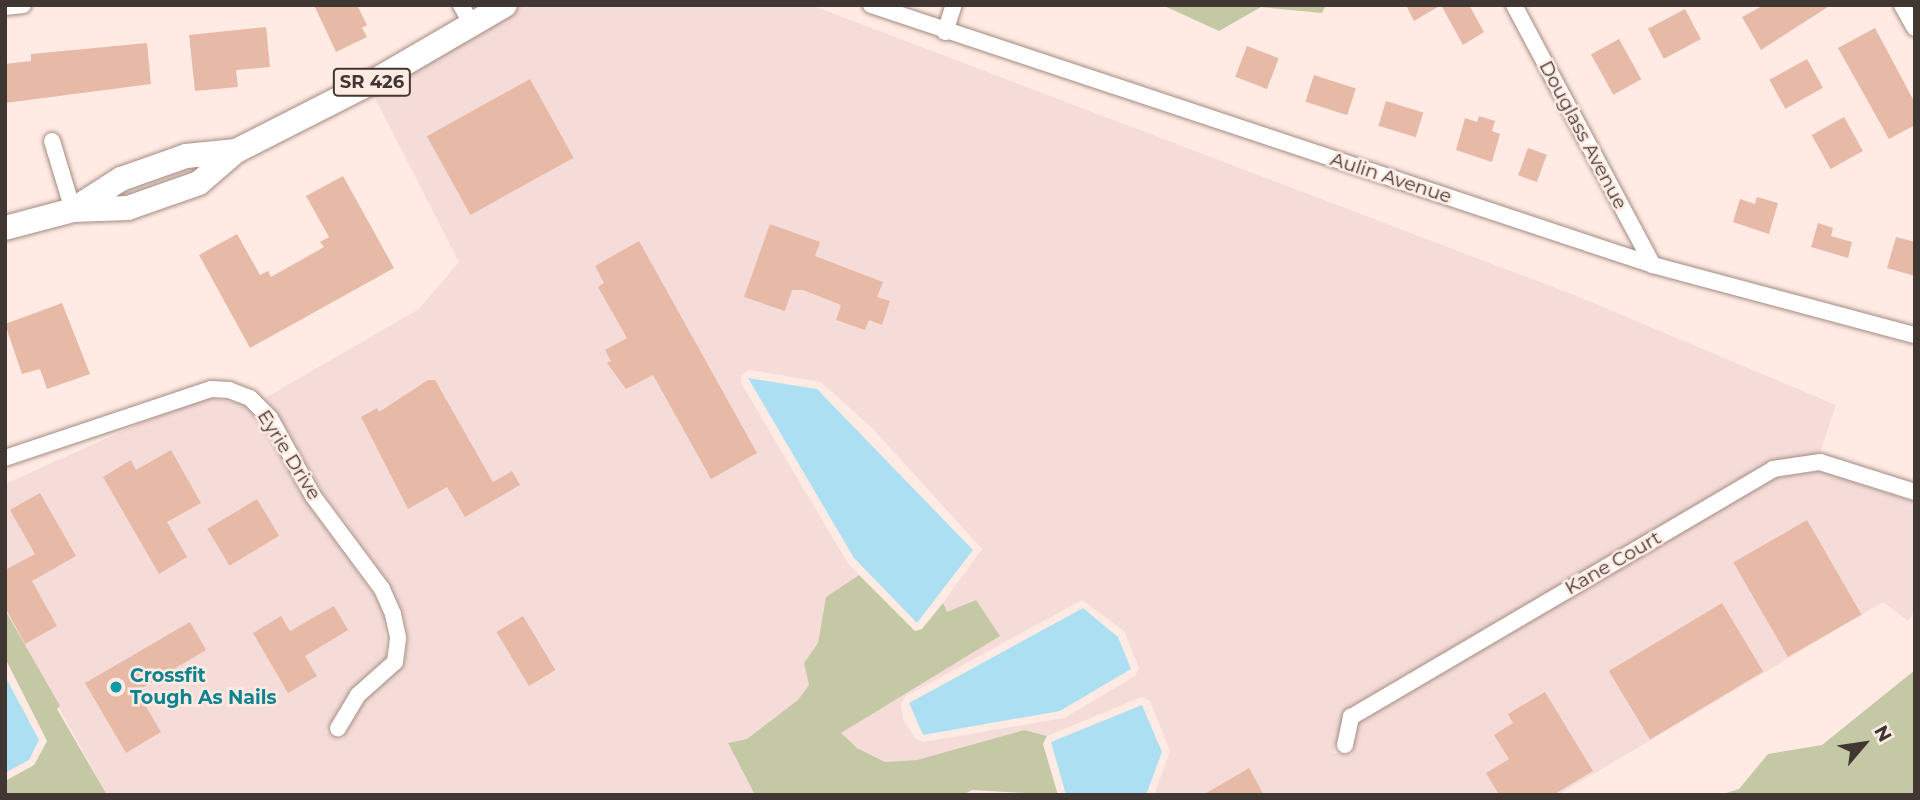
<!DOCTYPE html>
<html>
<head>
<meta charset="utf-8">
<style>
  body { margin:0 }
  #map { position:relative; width:1920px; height:800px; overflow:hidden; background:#ffebe3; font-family:Montserrat,sans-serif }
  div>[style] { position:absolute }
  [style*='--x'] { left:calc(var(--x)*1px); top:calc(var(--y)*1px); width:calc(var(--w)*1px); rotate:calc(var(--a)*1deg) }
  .industrial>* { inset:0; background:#f5dcd8 }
  .green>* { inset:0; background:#c4c8a4 }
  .water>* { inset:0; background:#addff3 }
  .building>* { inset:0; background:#e7baa7; transform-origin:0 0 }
  .roads { filter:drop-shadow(0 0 2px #a28b82) drop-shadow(0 0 2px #a28b82) }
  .street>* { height:16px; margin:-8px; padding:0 8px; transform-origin:8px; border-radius:8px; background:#fff }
  .primary>* { height:24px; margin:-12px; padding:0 12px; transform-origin:12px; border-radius:12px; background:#fff }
  .dots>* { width:19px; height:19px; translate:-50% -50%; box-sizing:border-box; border:4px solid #ffebe3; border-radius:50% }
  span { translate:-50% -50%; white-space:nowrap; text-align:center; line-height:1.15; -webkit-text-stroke:5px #ffebe3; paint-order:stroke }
  .shield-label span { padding:2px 5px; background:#ffebe3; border:2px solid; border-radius:5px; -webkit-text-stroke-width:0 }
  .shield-label { font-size:18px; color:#403733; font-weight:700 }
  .street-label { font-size:19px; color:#403733 }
  .culture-label { font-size:19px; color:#0d838f; font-weight:700 }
  .left { translate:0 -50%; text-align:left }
  .frame { position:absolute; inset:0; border:7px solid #403733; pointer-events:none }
  .north { position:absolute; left:1829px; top:709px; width:70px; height:70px; -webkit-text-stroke:5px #ffebe3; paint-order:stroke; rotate:61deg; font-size:19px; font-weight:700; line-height:28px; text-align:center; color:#403733 }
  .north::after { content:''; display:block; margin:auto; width:24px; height:32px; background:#403733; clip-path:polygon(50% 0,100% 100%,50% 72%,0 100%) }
</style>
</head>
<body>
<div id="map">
  <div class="industrial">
    <i style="clip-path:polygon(evenodd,522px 5px,811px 5px,1579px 297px,1836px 405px,1820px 453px,1768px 462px,1347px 709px,1333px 753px,1352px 755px,1360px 722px,1775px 478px,1819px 471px,1915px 502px,1915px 611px,1908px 621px,1883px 602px,1558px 795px,1154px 795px,1170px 751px,1150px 701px,1142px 697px,1047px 736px,1024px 730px,917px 760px,885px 762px,857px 748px,840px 733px,1000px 636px,946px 612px,943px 603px,982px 549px,874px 430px,821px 382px,750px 370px,741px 375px,741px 383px,847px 562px,859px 575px,826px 597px,818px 643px,804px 663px,809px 685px,798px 701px,747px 739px,728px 743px,755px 795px,107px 795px,5px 610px,5px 484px,143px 422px,211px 398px,244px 405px,261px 424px,305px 501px,373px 594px,384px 617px,386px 658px,349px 692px,325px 732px,342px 740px,365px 701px,405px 662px,408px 636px,403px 611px,390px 583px,322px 490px,278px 413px,265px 398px,419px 309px,459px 262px,372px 92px,522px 5px,1082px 600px,1124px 631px,1139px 668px,1135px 676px,1064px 718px,923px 742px,915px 738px,903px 719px,901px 704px,906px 696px,1082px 600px)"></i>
  </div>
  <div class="green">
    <i style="clip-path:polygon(1162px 5px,1326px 5px,1322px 13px,1261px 7px,1219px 31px)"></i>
    <i style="clip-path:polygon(859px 575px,915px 631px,922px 629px,943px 603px,947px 612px,976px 600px,1000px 636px,841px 733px,857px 748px,885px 762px,917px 760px,1024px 730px,1047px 736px,1043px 744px,1058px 795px,972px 790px,963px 795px,755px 795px,728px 743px,747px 739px,798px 700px,809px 685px,804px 663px,818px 643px,826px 597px)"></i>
    <i style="clip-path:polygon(5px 610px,60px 706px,57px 709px,107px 795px,5px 795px,5px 781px,34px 765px,47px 741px,5px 658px)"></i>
    <i style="clip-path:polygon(1915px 670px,1915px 795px,1720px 795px,1739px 789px,1768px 754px,1822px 745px)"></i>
  </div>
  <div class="water">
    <i style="clip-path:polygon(748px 378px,817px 389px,973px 550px,917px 623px,854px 558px)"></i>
    <i style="clip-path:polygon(1083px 608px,1118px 637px,1131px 669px,1060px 711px,923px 735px,909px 703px)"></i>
    <i style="clip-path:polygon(5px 676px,39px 740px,29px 760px,5px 773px)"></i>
    <i style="clip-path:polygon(1142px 705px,1162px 752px,1146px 795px,1066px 795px,1051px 742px)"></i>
  </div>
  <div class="building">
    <i style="clip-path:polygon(314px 5px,357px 5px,367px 25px,362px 28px,367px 37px,336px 52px)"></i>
    <i style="clip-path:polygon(1406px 5px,1469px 5px,1484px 32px,1463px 45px,1441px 5px,1414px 21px)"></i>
    <i style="clip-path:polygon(1764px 5px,1831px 5px,1761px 50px,1742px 17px)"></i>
    <i style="left:1685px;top:9px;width:34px;height:42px;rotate:62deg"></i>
    <i style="clip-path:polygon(266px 27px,270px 67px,236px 70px,238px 87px,195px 91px,189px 35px)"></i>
    <i style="clip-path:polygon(1875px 28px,1915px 103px,1915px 125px,1889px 139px,1838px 48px)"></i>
    <i style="left:1619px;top:39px;width:46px;height:32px;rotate:61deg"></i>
    <i style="clip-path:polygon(147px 43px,151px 84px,5px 103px,5px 64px,31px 61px,31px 54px)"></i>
    <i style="left:1247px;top:46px;width:34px;height:33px;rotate:21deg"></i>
    <i style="left:1807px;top:59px;width:33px;height:43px;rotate:61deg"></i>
    <i style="left:1314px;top:75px;width:44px;height:28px;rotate:18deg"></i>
    <i style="left:530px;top:79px;width:90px;height:118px;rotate:61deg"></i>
    <i style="left:1386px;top:101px;width:39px;height:26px;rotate:17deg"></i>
    <i style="clip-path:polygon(1479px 116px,1495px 121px,1492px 131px,1500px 134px,1492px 162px,1456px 150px,1465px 118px,1477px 122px)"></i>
    <i style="left:1844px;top:117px;width:39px;height:37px;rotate:61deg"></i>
    <i style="left:1528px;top:148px;width:20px;height:29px;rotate:20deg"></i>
    <i style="clip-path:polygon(343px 176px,394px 268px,250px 348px,199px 255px,237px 234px,260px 275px,268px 271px,271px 277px,324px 247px,320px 242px,329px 237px,306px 196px)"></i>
    <i style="clip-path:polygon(1757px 197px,1778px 203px,1769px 234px,1733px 222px,1740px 199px,1755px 204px)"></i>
    <i style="clip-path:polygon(1818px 223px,1833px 228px,1831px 236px,1852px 242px,1848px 258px,1811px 247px)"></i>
    <i style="clip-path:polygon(770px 224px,820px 242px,815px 256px,883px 282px,877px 297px,890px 301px,882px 325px,869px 320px,865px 330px,836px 320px,841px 305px,803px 290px,792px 290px,785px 311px,744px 297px)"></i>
    <i style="clip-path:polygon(1896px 237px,1915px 242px,1915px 276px,1887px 268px)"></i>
    <i style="clip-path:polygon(639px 241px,757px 453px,711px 479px,653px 375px,626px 389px,607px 363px,611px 361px,605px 350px,627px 338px,598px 287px,604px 283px,595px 266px)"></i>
    <i style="clip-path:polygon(62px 303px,90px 374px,47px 389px,40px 369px,22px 374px,5px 324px)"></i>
    <i style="clip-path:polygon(428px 380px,435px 380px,493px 482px,512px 471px,520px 485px,465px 517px,447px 487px,408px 509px,361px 417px,377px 408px,379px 412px)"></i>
    <i style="clip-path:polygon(171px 450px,201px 503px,167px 522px,187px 557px,159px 574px,103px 477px,131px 460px,136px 470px)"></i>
    <i style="clip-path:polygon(40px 493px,76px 556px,32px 581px,57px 626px,25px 644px,5px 607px,5px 570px,35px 554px,10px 510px)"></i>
    <i style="left:257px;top:499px;width:43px;height:58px;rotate:59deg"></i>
    <i style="left:1807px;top:520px;width:109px;height:85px;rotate:60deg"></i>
    <i style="left:1722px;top:603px;width:80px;height:132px;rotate:59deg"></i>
    <i style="clip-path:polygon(334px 606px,348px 630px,305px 656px,317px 676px,288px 693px,253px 633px,281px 616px,290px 631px)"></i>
    <i style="left:523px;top:616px;width:63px;height:31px;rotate:59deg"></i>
    <i style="clip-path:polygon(190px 622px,206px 650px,137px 691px,161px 732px,126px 753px,85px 683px)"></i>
    <i style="clip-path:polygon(1545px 692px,1593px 771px,1553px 795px,1499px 795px,1486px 773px,1509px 759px,1494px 735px,1513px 723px,1508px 714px)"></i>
    <i style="clip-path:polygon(1249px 768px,1264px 795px,1203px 795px)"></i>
  </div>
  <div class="roads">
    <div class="street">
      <i style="--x:461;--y:5;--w:23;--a:61"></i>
      <i style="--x:871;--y:5;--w:824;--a:18.39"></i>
      <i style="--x:1653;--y:265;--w:271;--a:15"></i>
      <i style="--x:1514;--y:5;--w:295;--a:61.9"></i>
      <i style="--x:1902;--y:5;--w:26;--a:61"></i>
      <i style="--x:5;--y:7;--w:18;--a:-6"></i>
      <i style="--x:945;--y:32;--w:28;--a:-72"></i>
      <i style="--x:52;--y:141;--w:72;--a:73.1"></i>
      <i style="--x:5;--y:458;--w:217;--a:-18.5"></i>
      <i style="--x:211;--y:389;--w:18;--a:3"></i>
      <i style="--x:229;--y:390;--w:22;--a:21"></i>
      <i style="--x:250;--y:398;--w:28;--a:45"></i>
      <i style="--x:270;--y:418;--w:89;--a:61.1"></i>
      <i style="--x:313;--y:496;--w:116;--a:53.4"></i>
      <i style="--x:382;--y:589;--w:27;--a:66"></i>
      <i style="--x:393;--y:614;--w:25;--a:78"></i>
      <i style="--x:398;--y:638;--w:24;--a:97"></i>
      <i style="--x:395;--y:662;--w:50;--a:138.3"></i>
      <i style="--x:358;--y:695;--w:39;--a:121"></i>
      <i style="--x:1345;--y:745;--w:29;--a:-78"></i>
      <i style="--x:1351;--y:717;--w:489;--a:-30.4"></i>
      <i style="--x:1773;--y:469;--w:48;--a:-8.5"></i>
      <i style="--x:1820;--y:462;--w:100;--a:17.5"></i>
    </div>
    <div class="primary">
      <i style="--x:74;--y:209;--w:56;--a:-32.6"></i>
      <i style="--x:121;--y:179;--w:69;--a:-19.5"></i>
      <i style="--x:186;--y:156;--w:50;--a:-5.7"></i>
      <i style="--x:5;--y:228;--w:70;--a:-14.8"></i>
      <i style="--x:73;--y:210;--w:55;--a:-2.1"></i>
      <i style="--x:128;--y:208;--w:75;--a:-19.4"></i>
      <i style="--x:199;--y:183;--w:49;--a:-40.9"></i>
      <i style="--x:236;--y:151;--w:157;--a:-26.9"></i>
      <i style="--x:376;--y:80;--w:149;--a:-30.2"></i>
    </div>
  </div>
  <div class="dots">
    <i style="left:116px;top:687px;background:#0f9aa8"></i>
  </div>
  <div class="shield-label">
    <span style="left:372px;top:82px">SR 426</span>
  </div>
  <div class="street-label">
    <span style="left:1583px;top:135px;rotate:62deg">Douglass Avenue</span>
    <span style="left:1391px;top:178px;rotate:18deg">Aulin Avenue</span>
    <span style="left:289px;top:455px;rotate:58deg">Eyrie Drive</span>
    <span style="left:1613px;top:563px;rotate:-30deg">Kane Court</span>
  </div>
  <div class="culture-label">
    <span class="left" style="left:130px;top:687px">Crossfit<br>Tough As Nails</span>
  </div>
  <div class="frame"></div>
  <div class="north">N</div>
</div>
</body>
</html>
